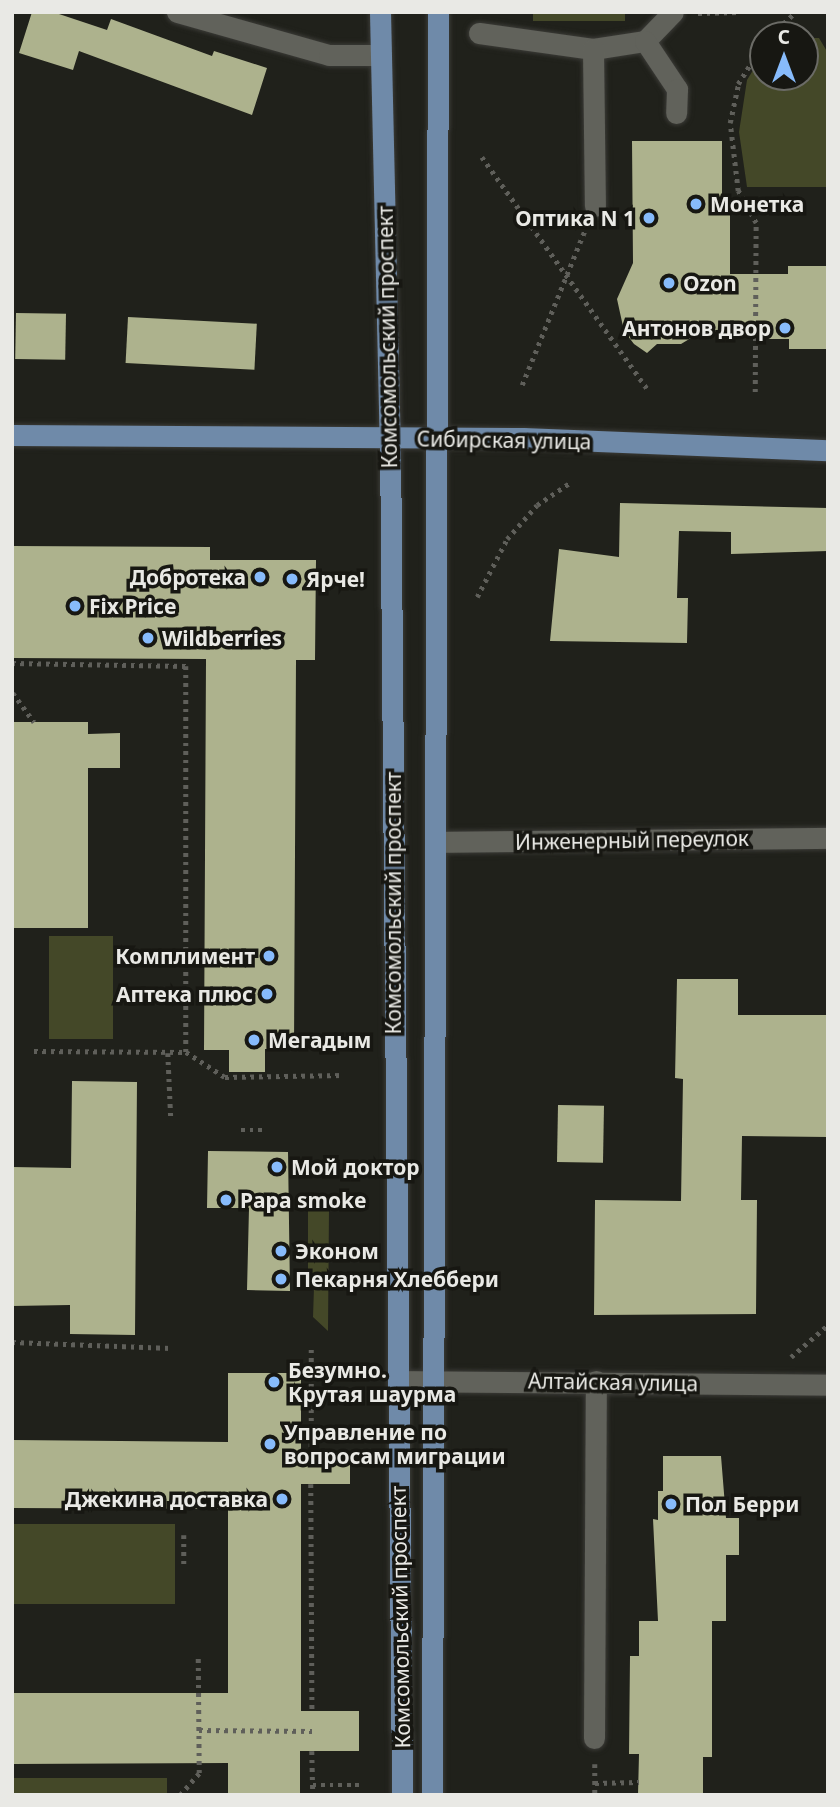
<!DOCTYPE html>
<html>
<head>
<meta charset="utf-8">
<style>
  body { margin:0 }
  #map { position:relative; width:840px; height:1807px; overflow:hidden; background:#20211b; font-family:"Noto Sans",sans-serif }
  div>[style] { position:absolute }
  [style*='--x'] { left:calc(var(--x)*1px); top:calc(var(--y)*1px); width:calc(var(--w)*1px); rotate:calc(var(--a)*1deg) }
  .green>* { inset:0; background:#444828; transform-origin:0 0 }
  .building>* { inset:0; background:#adb28d; transform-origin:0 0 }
  .path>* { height:4.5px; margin-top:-2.25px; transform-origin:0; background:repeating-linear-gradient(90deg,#5f5f5a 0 3.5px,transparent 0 8.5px) }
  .roads { filter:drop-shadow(0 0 2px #3b3b37) drop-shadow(0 0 2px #3b3b37) }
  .minor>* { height:21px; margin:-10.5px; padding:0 10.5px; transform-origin:10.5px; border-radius:10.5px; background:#61625b }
  .major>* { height:21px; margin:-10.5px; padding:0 10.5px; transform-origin:10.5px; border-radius:10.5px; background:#6f8aa9 }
  .dots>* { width:19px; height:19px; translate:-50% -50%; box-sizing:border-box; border:4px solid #171712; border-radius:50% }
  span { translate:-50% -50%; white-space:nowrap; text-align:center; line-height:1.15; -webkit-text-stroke:7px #171712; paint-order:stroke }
  .poi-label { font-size:21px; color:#e9e9e5; font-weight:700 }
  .left { translate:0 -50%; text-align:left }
  .right { translate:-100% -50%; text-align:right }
  .street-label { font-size:21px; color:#e9e9e5 }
  .frame { position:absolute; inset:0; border:14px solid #e9e9e5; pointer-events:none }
  .north { position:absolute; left:749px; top:21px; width:70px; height:70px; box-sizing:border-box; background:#171712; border:2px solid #6b6b66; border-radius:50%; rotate:0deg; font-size:19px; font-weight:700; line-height:28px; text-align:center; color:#e9e9e5 }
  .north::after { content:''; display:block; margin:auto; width:24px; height:32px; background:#87bbfb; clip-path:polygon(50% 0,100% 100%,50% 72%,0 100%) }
</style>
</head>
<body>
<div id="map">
  <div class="green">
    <i style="left:533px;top:12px;width:92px;height:9px"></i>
    <i style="clip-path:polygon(805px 38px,819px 38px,828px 53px,828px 187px,747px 187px,739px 132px,747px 80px,763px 54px,763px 77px,805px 77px)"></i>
    <i style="left:49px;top:936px;width:64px;height:103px"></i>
    <i style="clip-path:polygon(308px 1209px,329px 1210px,328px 1331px,313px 1317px,314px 1287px,308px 1286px)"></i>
    <i style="left:12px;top:1524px;width:163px;height:80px"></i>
    <i style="left:12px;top:1778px;width:155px;height:17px"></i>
  </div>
  <div class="building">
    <i style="clip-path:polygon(32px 12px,53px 12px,107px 30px,111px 19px,212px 56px,214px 51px,267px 68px,252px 115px,79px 51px,73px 70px,19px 53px)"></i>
    <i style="clip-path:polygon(632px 141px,722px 141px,722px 214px,730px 214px,730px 274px,788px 274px,788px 266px,828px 266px,828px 349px,789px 349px,789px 339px,767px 339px,767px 332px,701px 332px,681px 344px,657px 344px,647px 353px,634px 344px,624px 331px,617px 299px,633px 263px)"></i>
    <i style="left:16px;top:313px;width:50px;height:46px;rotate:1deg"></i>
    <i style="left:128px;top:317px;width:129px;height:46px;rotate:3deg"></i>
    <i style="clip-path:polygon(620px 503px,828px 508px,828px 551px,731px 554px,731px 532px,679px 531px,677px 598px,688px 598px,687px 643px,550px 641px,559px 549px,619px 557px)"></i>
    <i style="clip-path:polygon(12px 546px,210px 547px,210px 560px,316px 560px,315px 660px,296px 660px,294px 1049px,265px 1049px,265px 1072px,229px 1072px,229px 1050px,204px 1050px,206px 659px,12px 658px)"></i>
    <i style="clip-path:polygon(12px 722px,88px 722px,88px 734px,120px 733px,120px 768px,88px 768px,88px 928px,12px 928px)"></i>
    <i style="clip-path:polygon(677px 979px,738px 979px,738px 1015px,828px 1015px,828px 1137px,742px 1136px,741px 1200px,757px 1200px,756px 1314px,594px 1315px,595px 1200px,681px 1201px,683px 1079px,675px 1078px)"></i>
    <i style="clip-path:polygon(72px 1081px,137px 1082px,135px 1335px,70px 1334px,70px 1305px,12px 1306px,12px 1167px,71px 1168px)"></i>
    <i style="left:558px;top:1105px;width:46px;height:57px;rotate:1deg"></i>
    <i style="clip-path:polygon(208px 1151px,288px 1152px,290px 1291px,247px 1290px,249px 1208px,207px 1208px)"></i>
    <i style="clip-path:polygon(228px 1373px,301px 1373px,301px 1455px,350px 1455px,350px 1484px,301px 1484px,301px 1711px,359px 1711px,359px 1751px,300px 1751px,300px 1795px,228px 1795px,228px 1763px,12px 1764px,12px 1693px,228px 1693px,228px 1509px,12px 1508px,12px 1440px,228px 1442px)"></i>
    <i style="clip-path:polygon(663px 1456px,721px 1456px,726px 1518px,739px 1518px,739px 1555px,726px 1555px,726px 1621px,712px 1621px,712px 1757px,703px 1757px,703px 1795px,638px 1795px,639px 1754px,629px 1754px,630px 1656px,639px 1656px,639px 1621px,658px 1621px,653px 1519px,658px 1520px,658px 1491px,663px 1491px)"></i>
  </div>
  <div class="path">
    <i style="--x:698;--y:13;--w:42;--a:-1.4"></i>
    <i style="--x:771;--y:35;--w:34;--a:-43"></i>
    <i style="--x:482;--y:157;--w:284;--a:54.5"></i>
    <i style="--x:522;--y:385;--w:167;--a:-67.9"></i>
    <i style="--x:755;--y:392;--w:169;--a:-89.7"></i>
    <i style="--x:756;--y:223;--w:37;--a:-119"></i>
    <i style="--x:738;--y:191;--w:68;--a:-96.7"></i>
    <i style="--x:730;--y:123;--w:40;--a:-78"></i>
    <i style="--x:738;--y:84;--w:47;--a:-58"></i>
    <i style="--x:477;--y:597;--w:65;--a:-62.7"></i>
    <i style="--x:507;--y:539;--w:45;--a:-48.6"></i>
    <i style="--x:537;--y:505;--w:41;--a:-34.1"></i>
    <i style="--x:12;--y:663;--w:174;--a:1"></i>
    <i style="--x:186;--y:666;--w:386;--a:90"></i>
    <i style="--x:13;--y:693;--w:36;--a:54"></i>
    <i style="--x:34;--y:1051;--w:152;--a:0.4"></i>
    <i style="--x:186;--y:1052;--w:46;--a:32.7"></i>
    <i style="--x:225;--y:1077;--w:119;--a:-1"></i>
    <i style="--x:168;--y:1053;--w:65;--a:87.4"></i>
    <i style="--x:241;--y:1130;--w:23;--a:0"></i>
    <i style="--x:12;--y:1342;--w:159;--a:2.2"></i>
    <i style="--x:791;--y:1357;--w:49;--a:-40.9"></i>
    <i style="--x:311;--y:1455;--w:106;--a:-90"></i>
    <i style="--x:311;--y:1484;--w:227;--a:89.7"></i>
    <i style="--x:184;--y:1535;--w:33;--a:90"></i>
    <i style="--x:199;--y:1730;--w:113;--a:0.5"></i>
    <i style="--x:312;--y:1751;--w:44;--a:88.7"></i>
    <i style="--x:595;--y:1764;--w:31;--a:90"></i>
    <i style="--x:595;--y:1783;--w:44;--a:-1.3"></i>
    <i style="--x:313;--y:1785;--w:46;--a:0"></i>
    <i style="--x:180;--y:1795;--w:29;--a:-49"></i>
    <i style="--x:199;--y:1773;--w:117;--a:-90.5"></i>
  </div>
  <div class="roads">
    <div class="minor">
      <i style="--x:177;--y:12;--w:158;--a:15.8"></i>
      <i style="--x:329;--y:55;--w:52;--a:0"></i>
      <i style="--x:479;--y:33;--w:115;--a:8"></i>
      <i style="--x:593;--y:49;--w:53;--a:-8.7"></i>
      <i style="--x:645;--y:41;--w:40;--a:-46"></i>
      <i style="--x:645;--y:41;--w:58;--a:56.3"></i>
      <i style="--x:677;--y:89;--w:24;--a:92"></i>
      <i style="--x:593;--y:49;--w:157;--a:89.3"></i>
      <i style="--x:435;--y:842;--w:393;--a:-0.6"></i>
      <i style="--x:398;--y:1381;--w:430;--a:0.5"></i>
      <i style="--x:594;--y:1738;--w:357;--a:-89.7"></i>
    </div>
    <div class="major">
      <i style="--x:380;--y:12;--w:427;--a:88.7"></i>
      <i style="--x:390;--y:439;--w:1356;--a:89.49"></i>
      <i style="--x:12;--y:435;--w:511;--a:0.34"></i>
      <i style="--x:523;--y:438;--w:305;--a:2.3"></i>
      <i style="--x:432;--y:1795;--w:1783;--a:-89.81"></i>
    </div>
  </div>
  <div class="dots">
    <i style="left:696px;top:204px;background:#87bbfb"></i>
    <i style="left:649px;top:218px;background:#87bbfb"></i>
    <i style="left:669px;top:283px;background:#87bbfb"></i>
    <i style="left:785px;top:328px;background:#87bbfb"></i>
    <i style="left:260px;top:577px;background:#87bbfb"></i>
    <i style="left:292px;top:579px;background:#87bbfb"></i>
    <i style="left:75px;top:606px;background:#87bbfb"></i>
    <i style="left:148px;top:638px;background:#87bbfb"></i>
    <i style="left:269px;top:956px;background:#87bbfb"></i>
    <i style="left:267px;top:994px;background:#87bbfb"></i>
    <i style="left:254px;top:1040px;background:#87bbfb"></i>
    <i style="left:277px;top:1167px;background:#87bbfb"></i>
    <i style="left:226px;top:1200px;background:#87bbfb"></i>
    <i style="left:281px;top:1251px;background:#87bbfb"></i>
    <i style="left:281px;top:1279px;background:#87bbfb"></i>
    <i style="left:274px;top:1382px;background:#87bbfb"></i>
    <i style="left:270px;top:1444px;background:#87bbfb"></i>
    <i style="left:282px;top:1499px;background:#87bbfb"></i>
    <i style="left:671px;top:1504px;background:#87bbfb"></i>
  </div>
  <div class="poi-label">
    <span class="left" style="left:710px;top:204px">Монетка</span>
    <span class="right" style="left:635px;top:218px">Оптика N 1</span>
    <span class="left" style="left:683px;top:283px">Ozon</span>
    <span class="right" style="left:771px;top:328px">Антонов двор</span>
    <span class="right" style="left:246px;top:577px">Добротека</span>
    <span class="left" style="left:306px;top:579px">Ярче!</span>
    <span class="left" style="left:89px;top:606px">Fix Price</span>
    <span class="left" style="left:162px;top:638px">Wildberries</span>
    <span class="right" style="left:255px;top:956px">Комплимент</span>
    <span class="right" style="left:253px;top:994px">Аптека плюс</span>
    <span class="left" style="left:268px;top:1040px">Мегадым</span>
    <span class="left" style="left:291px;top:1167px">Мой доктор</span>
    <span class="left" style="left:240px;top:1200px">Papa smoke</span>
    <span class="left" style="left:295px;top:1251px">Эконом</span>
    <span class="left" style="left:295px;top:1279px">Пекарня Хлеббери</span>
    <span class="left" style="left:288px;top:1382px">Безумно.<br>Крутая шаурма</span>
    <span class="left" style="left:284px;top:1444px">Управление по<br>вопросам миграции</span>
    <span class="right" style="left:268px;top:1499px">Джекина доставка</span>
    <span class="left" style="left:685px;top:1504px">Пол Берри</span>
  </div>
  <div class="street-label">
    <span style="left:387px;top:337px;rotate:-91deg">Комсомольский проспект</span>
    <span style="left:504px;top:440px;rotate:1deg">Сибирская улица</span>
    <span style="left:632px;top:840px;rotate:-1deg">Инженерный переулок</span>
    <span style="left:393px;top:903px;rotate:-90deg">Комсомольский проспект</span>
    <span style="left:613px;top:1382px;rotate:1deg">Алтайская улица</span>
    <span style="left:400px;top:1617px;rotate:-91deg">Комсомольский проспект</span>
  </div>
  <div class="frame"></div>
  <div class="north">С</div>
</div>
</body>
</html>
